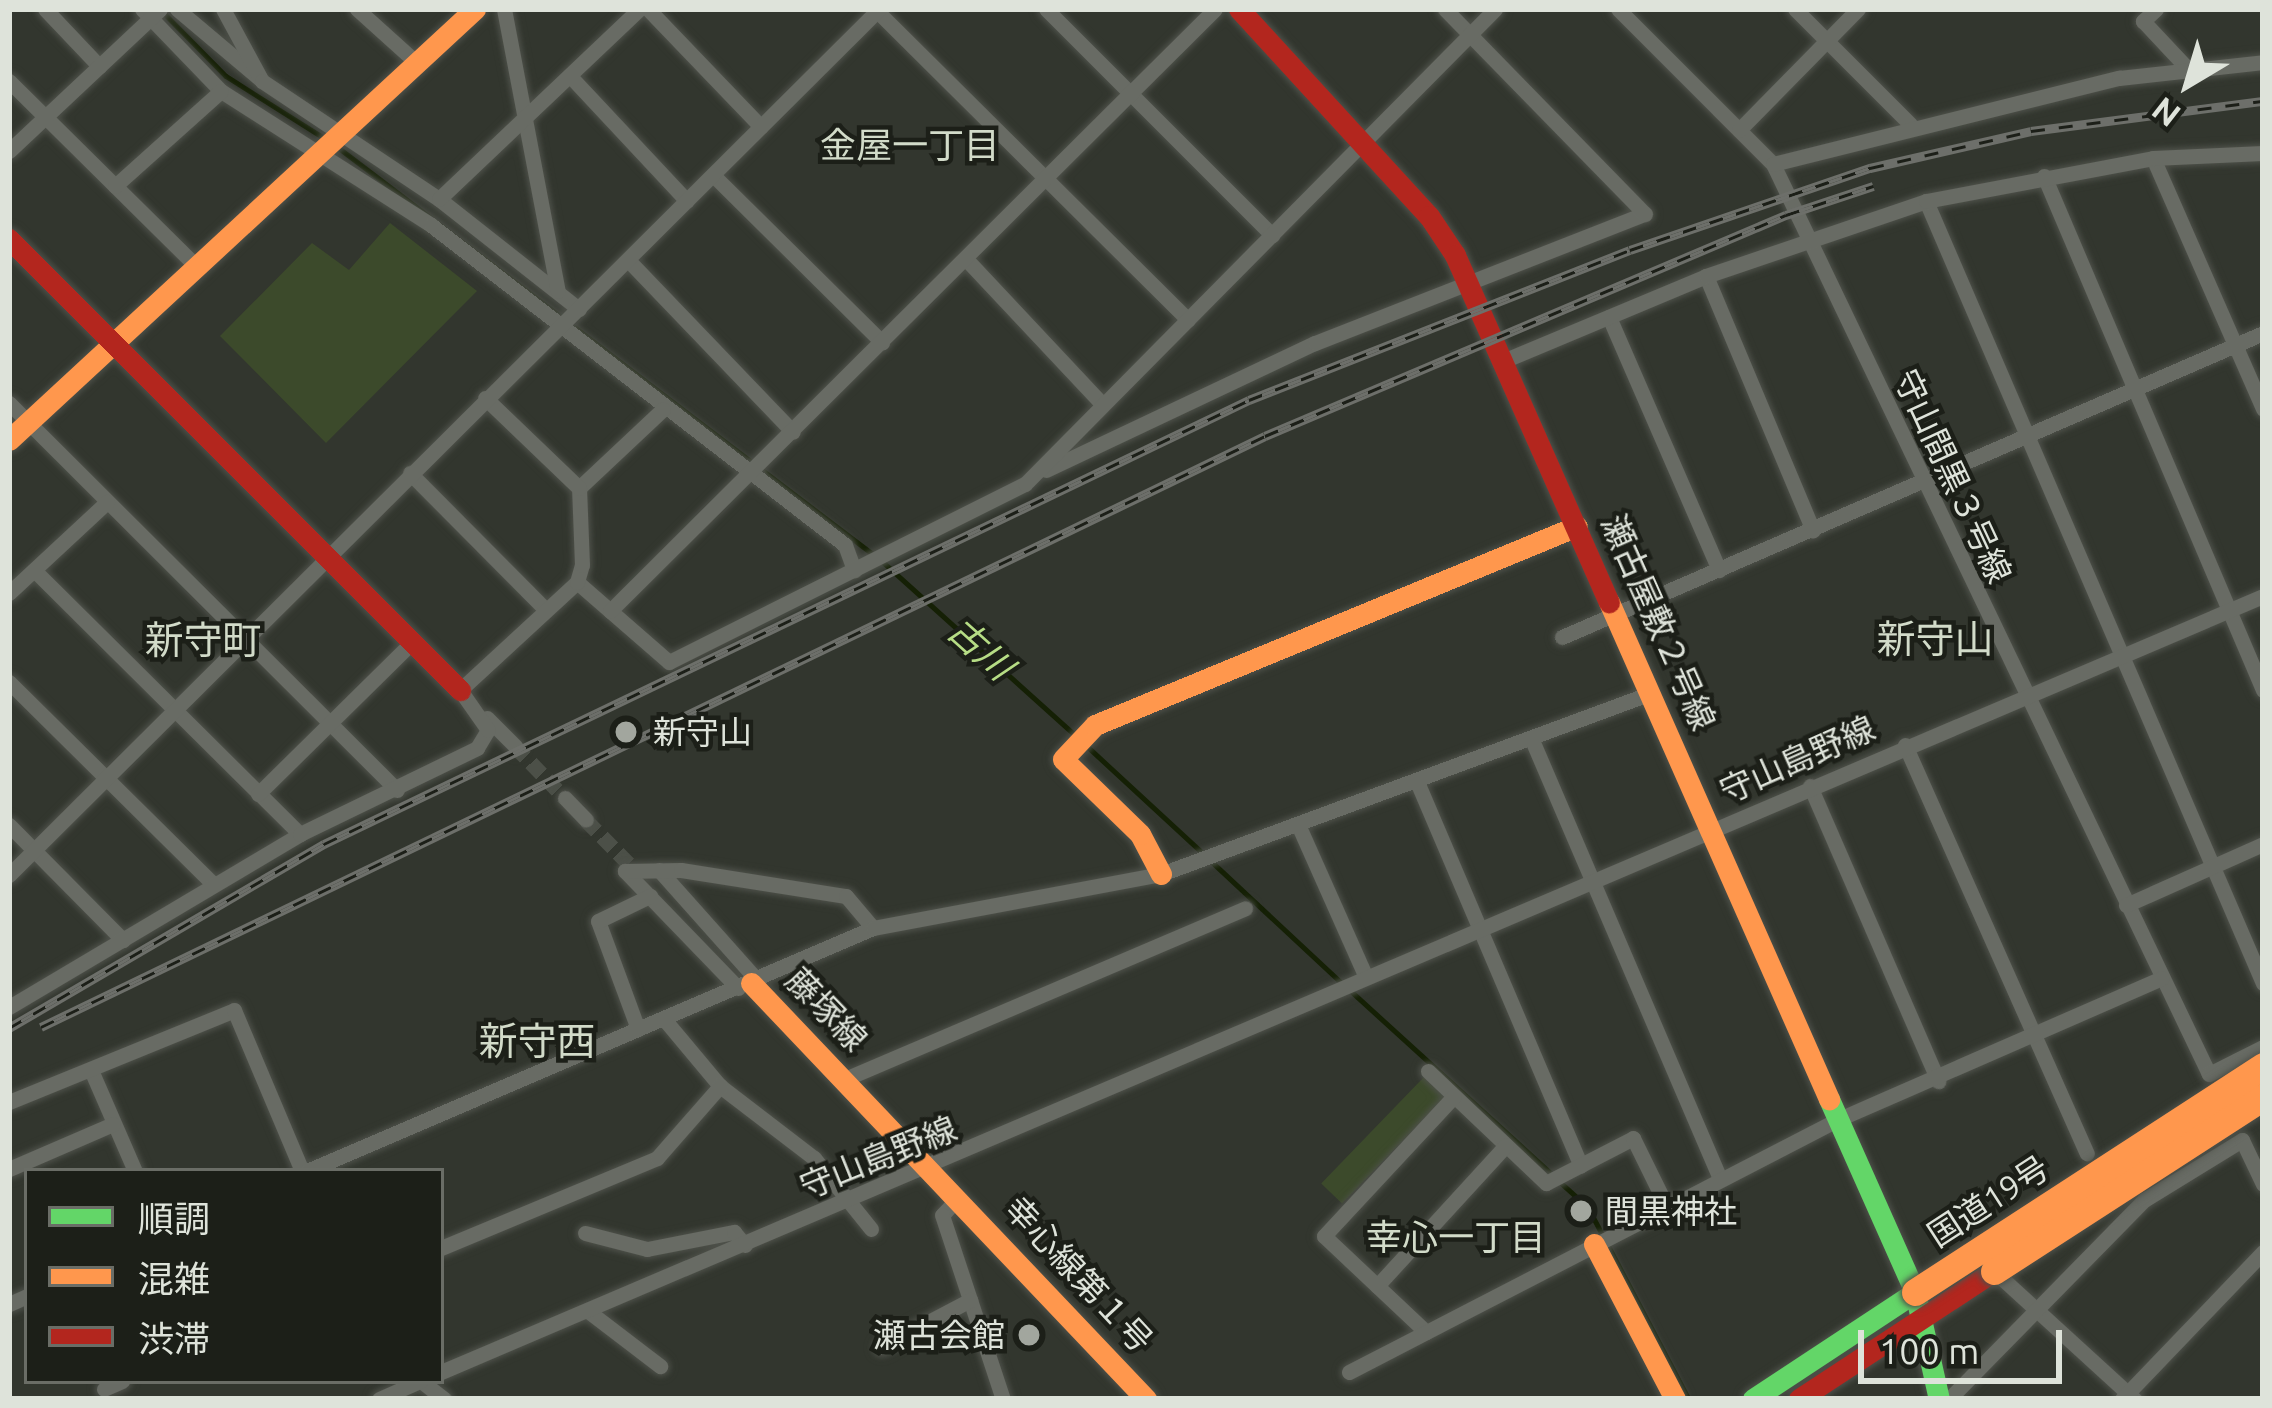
<!DOCTYPE html>
<html>
<head>
<meta charset="utf-8">
<style>
  body { margin:0 }
  #map { position:relative; width:2272px; height:1408px; overflow:hidden; background:#32362e; font-family:Ubuntu,"Noto Sans JP",sans-serif }
  div>[style] { position:absolute }
  [style*='--x'] { left:calc(var(--x)*1px); top:calc(var(--y)*1px); width:calc(var(--w)*1px); rotate:calc(var(--a)*1deg) }
  .green>* { inset:0; background:#3c4a2b; transform-origin:0 0 }
  .stream>* { height:4.5px; margin:-2.25px; padding:0 2.25px; transform-origin:2.25px; border-radius:2.25px; background:#152005 }
  .street-tunnel>* { height:15px; margin-top:-7.5px; transform-origin:0; background:repeating-linear-gradient(90deg,#4c5048 0 15px,transparent 0 23px) }
  .roads { filter:drop-shadow(0 0 3px #4e514a) drop-shadow(0 0 3px #4e514a) }
  .street>* { height:15px; margin:-7.5px; padding:0 7.5px; transform-origin:7.5px; border-radius:7.5px; background:#686b64 }
  .fast>* { height:21px; margin:-10.5px; padding:0 10.5px; transform-origin:10.5px; border-radius:10.5px; background:#63d668 }
  .slow>* { height:21px; margin:-10.5px; padding:0 10.5px; transform-origin:10.5px; border-radius:10.5px; background:#ff974d }
  .jam>* { height:21px; margin:-10.5px; padding:0 10.5px; transform-origin:10.5px; border-radius:10.5px; background:#b3261e }
  .rail>* { height:9px; margin-top:-4.5px; transform-origin:0; background:repeating-linear-gradient(90deg,#1c1f18 0 14px,#6d6f6a 0 28px); box-sizing:border-box; border-block:3px solid #6d6f6a }
  .bridges { filter:drop-shadow(0 0 3px #4e514a) drop-shadow(0 0 3px #4e514a) }
  .slow-bridge>* { height:27px; margin:-13.5px; padding:0 13.5px; transform-origin:13.5px; border-radius:13.5px; background:#ff974d }
  .dots>* { width:33px; height:33px; translate:-50% -50%; box-sizing:border-box; border:6px solid #1c1f18; border-radius:50% }
  span { translate:-50% -50%; white-space:nowrap; text-align:center; line-height:1.15; -webkit-text-stroke:9px #1c1f18; paint-order:stroke }
  .street-label { font-size:33px; color:#dee3da }
  .poi-label { font-size:33px; color:#dee3da }
  .left { translate:0 -50%; text-align:left }
  .right { translate:-100% -50%; text-align:right }
  .neighbourhood-label { font-size:36px; color:#d2dbc9 }
  .water-label { font-size:36px; color:#b6dd85; font-style:italic }
  .quarter-label { font-size:39px; color:#d2dbc9 }
  .frame { position:absolute; inset:0; border:12px solid #dee3da; pointer-events:none }
  .legend { position:absolute; left:24px; top:1168px; width:420px; height:216px; box-sizing:border-box; background:#1c1f18; border:3px solid #6a6d66; margin:0; padding:15px 21px; list-style:none; font-size:36px; color:#dee3da }
  .legend li { display:flex; align-items:center; gap:24px; height:60px }
  .legend b { width:60px; border:3px solid #6a6d66 }
  .north { position:absolute; left:2128px; top:24px; width:120px; height:120px; -webkit-text-stroke:9px #1c1f18; paint-order:stroke; rotate:218deg; font-size:33px; font-weight:700; line-height:48px; text-align:center; color:#dee3da }
  .north::after { content:''; display:block; margin:auto; width:42px; height:54px; background:#dee3da; clip-path:polygon(50% 0,100% 100%,50% 72%,0 100%) }
  .scale { position:absolute; left:1858px; top:1330px; width:204px; height:54px; box-sizing:border-box; border:6px solid #dee3da; border-top:0; padding-left:15px; font-size:36px; line-height:42px; white-space:nowrap; color:#dee3da; -webkit-text-stroke:9px #1c1f18; paint-order:stroke }
</style>
</head>
<body>
<div id="map">
  <div class="green">
    <i style="clip-path:polygon(390px 223px,477px 291px,326px 443px,220px 336px,312px 243px,349px 270px)"></i>
    <i style="left:1424px;top:1077px;width:29px;height:148px;rotate:44deg"></i>
  </div>
  <div class="stream">
    <i style="--x:164;--y:13;--w:88;--a:45.5"></i>
    <i style="--x:226;--y:76;--w:116;--a:32.3"></i>
    <i style="--x:339;--y:148;--w:672;--a:37.26"></i>
    <i style="--x:883;--y:562;--w:258;--a:42"></i>
    <i style="--x:1088;--y:747;--w:156;--a:42.7"></i>
    <i style="--x:1211;--y:861;--w:180;--a:43"></i>
    <i style="--x:1352;--y:992;--w:270;--a:42.3"></i>
    <i style="--x:1560;--y:1182;--w:38;--a:42"></i>
    <i style="--x:1588;--y:1207;--w:217;--a:62.3"></i>
  </div>
  <div class="street-tunnel">
    <i style="--x:515;--y:746;--w:72;--a:46.1"></i>
    <i style="--x:586;--y:820;--w:78;--a:45.5"></i>
  </div>
  <div class="roads">
    <div class="street">
      <i style="--x:45;--y:9;--w:79;--a:46.5"></i>
      <i style="--x:142;--y:9;--w:114;--a:46.1"></i>
      <i style="--x:221;--y:91;--w:249;--a:32.5"></i>
      <i style="--x:431;--y:225;--w:523;--a:37.7"></i>
      <i style="--x:845;--y:545;--w:27;--a:70"></i>
      <i style="--x:177;--y:9;--w:109;--a:40.1"></i>
      <i style="--x:223;--y:9;--w:82;--a:61.6"></i>
      <i style="--x:262;--y:81;--w:213;--a:33.7"></i>
      <i style="--x:439;--y:199;--w:178;--a:38.2"></i>
      <i style="--x:357;--y:9;--w:81;--a:42"></i>
      <i style="--x:504;--y:9;--w:287;--a:79.2"></i>
      <i style="--x:648;--y:9;--w:163;--a:46.2"></i>
      <i style="--x:875;--y:9;--w:441;--a:44.8"></i>
      <i style="--x:1046;--y:9;--w:320;--a:45"></i>
      <i style="--x:1618;--y:9;--w:219;--a:45"></i>
      <i style="--x:1773;--y:164;--w:1009;--a:64.4"></i>
      <i style="--x:2209;--y:1074;--w:60;--a:-26.6"></i>
      <i style="--x:1795;--y:9;--w:163;--a:45"></i>
      <i style="--x:2156;--y:9;--w:18;--a:137"></i>
      <i style="--x:2143;--y:21;--w:64;--a:46.9"></i>
      <i style="--x:570;--y:76;--w:171;--a:46.9"></i>
      <i style="--x:9;--y:81;--w:264;--a:44.7"></i>
      <i style="--x:1739;--y:130;--w:170;--a:-45.5"></i>
      <i style="--x:9;--y:151;--w:207;--a:-43.2"></i>
      <i style="--x:2153;--y:158;--w:274;--a:66.3"></i>
      <i style="--x:1773;--y:164;--w:357;--a:-14"></i>
      <i style="--x:2119;--y:78;--w:145;--a:-6.3"></i>
      <i style="--x:713;--y:175;--w:238;--a:44.7"></i>
      <i style="--x:2044;--y:176;--w:559;--a:66.92"></i>
      <i style="--x:115;--y:186;--w:142;--a:-41.9"></i>
      <i style="--x:439;--y:199;--w:276;--a:-43.5"></i>
      <i style="--x:1926;--y:201;--w:852;--a:66.69"></i>
      <i style="--x:966;--y:259;--w:200;--a:46.8"></i>
      <i style="--x:628;--y:260;--w:238;--a:46.2"></i>
      <i style="--x:1706;--y:276;--w:276;--a:67.2"></i>
      <i style="--x:1609;--y:317;--w:276;--a:66.5"></i>
      <i style="--x:1503;--y:361;--w:220;--a:-22.7"></i>
      <i style="--x:1706;--y:276;--w:232;--a:-18.8"></i>
      <i style="--x:1926;--y:201;--w:231;--a:-10.7"></i>
      <i style="--x:2153;--y:158;--w:110;--a:-2.6"></i>
      <i style="--x:9;--y:403;--w:548;--a:44.93"></i>
      <i style="--x:1046;--y:470;--w:297;--a:-25.3"></i>
      <i style="--x:1315;--y:343;--w:354;--a:-21.4"></i>
      <i style="--x:1645;--y:214;--w:286;--a:-134.3"></i>
      <i style="--x:410;--y:473;--w:189;--a:45.2"></i>
      <i style="--x:579;--y:488;--w:115;--a:-43.2"></i>
      <i style="--x:34;--y:570;--w:375;--a:44.8"></i>
      <i style="--x:577;--y:582;--w:122;--a:41"></i>
      <i style="--x:669;--y:662;--w:398;--a:-26.6"></i>
      <i style="--x:1025;--y:484;--w:668;--a:-45.3"></i>
      <i style="--x:9;--y:593;--w:134;--a:-42.9"></i>
      <i style="--x:610;--y:611;--w:853;--a:-44.86"></i>
      <i style="--x:1562;--y:637;--w:764;--a:-23.44"></i>
      <i style="--x:9;--y:682;--w:287;--a:44.7"></i>
      <i style="--x:460;--y:690;--w:159;--a:-42.7"></i>
      <i style="--x:577;--y:582;--w:18;--a:-74"></i>
      <i style="--x:582;--y:565;--w:77;--a:-92.2"></i>
      <i style="--x:579;--y:488;--w:130;--a:-136.2"></i>
      <i style="--x:487;--y:718;--w:40;--a:45"></i>
      <i style="--x:1532;--y:740;--w:478;--a:66.8"></i>
      <i style="--x:1905;--y:745;--w:447;--a:66"></i>
      <i style="--x:1418;--y:784;--w:415;--a:66.9"></i>
      <i style="--x:1810;--y:786;--w:322;--a:66.5"></i>
      <i style="--x:258;--y:794;--w:216;--a:-44.6"></i>
      <i style="--x:565;--y:798;--w:30;--a:46"></i>
      <i style="--x:9;--y:825;--w:162;--a:45.3"></i>
      <i style="--x:1300;--y:829;--w:162;--a:66"></i>
      <i style="--x:659;--y:870;--w:149;--a:48.3"></i>
      <i style="--x:9;--y:875;--w:1228;--a:-44.87"></i>
      <i style="--x:2126;--y:905;--w:150;--a:-24"></i>
      <i style="--x:738;--y:988;--w:163;--a:-134"></i>
      <i style="--x:625;--y:871;--w:56;--a:-1"></i>
      <i style="--x:681;--y:870;--w:167;--a:9"></i>
      <i style="--x:846;--y:896;--w:42;--a:49.8"></i>
      <i style="--x:9;--y:1007;--w:339;--a:-30.7"></i>
      <i style="--x:300;--y:834;--w:197;--a:-25.9"></i>
      <i style="--x:477;--y:748;--w:21;--a:-59"></i>
      <i style="--x:488;--y:730;--w:49;--a:-125"></i>
      <i style="--x:664;--y:1019;--w:87;--a:50.1"></i>
      <i style="--x:720;--y:1086;--w:118;--a:37.5"></i>
      <i style="--x:814;--y:1158;--w:91;--a:51.2"></i>
      <i style="--x:638;--y:1029;--w:115;--a:-110.3"></i>
      <i style="--x:598;--y:921;--w:58;--a:-25.7"></i>
      <i style="--x:91;--y:1070;--w:110;--a:66.5"></i>
      <i style="--x:1428;--y:1071;--w:163;--a:43.5"></i>
      <i style="--x:1546;--y:1183;--w:98;--a:-27.3"></i>
      <i style="--x:1633;--y:1138;--w:77;--a:63.8"></i>
      <i style="--x:845;--y:1079;--w:435;--a:-23.1"></i>
      <i style="--x:9;--y:1102;--w:243;--a:-22.2"></i>
      <i style="--x:234;--y:1010;--w:175;--a:67.1"></i>
      <i style="--x:9;--y:1169;--w:113;--a:-23.4"></i>
      <i style="--x:307;--y:1171;--w:616;--a:-23.24"></i>
      <i style="--x:873;--y:928;--w:293;--a:-10.6"></i>
      <i style="--x:1161;--y:874;--w:522;--a:-20.27"></i>
      <i style="--x:958;--y:1198;--w:23;--a:133"></i>
      <i style="--x:942;--y:1215;--w:194;--a:71.7"></i>
      <i style="--x:585;--y:1233;--w:64;--a:14.5"></i>
      <i style="--x:647;--y:1249;--w:89;--a:-11.1"></i>
      <i style="--x:734;--y:1232;--w:17;--a:50"></i>
      <i style="--x:441;--y:1248;--w:234;--a:-22.6"></i>
      <i style="--x:657;--y:1158;--w:96;--a:-48.8"></i>
      <i style="--x:1994;--y:1271;--w:190;--a:42.4"></i>
      <i style="--x:1377;--y:1286;--w:191;--a:-47.5"></i>
      <i style="--x:9;--y:1304;--w:20;--a:-24"></i>
      <i style="--x:588;--y:1311;--w:91;--a:37.4"></i>
      <i style="--x:1426;--y:1332;--w:140;--a:-136.7"></i>
      <i style="--x:1324;--y:1236;--w:191;--a:-47.1"></i>
      <i style="--x:881;--y:1347;--w:101;--a:-27.8"></i>
      <i style="--x:441;--y:1372;--w:1980;--a:-23.07"></i>
      <i style="--x:1349;--y:1372;--w:551;--a:-27.31"></i>
      <i style="--x:1839;--y:1119;--w:352;--a:-23.6"></i>
      <i style="--x:421;--y:1381;--w:29;--a:38"></i>
      <i style="--x:104;--y:1389;--w:20;--a:-24"></i>
      <i style="--x:379;--y:1399;--w:45;--a:-23.7"></i>
      <i style="--x:1949;--y:1399;--w:279;--a:-45.6"></i>
      <i style="--x:2144;--y:1200;--w:115;--a:-31.5"></i>
      <i style="--x:2242;--y:1140;--w:49;--a:64.5"></i>
      <i style="--x:2122;--y:1399;--w:204;--a:-46.2"></i>
    </div>
    <div class="fast">
      <i style="--x:1829;--y:1099;--w:211;--a:66"></i>
      <i style="--x:1915;--y:1292;--w:110;--a:77.4"></i>
      <i style="--x:1753;--y:1399;--w:194;--a:-33.4"></i>
    </div>
    <div class="slow">
      <i style="--x:9;--y:440;--w:635;--a:-42.77"></i>
      <i style="--x:1609;--y:602;--w:544;--a:66.12"></i>
      <i style="--x:1161;--y:874;--w:45;--a:-117.7"></i>
      <i style="--x:1140;--y:834;--w:107;--a:-135.8"></i>
      <i style="--x:1063;--y:759;--w:47;--a:-46.7"></i>
      <i style="--x:1095;--y:725;--w:521;--a:-22.43"></i>
      <i style="--x:751;--y:983;--w:574;--a:46.48"></i>
      <i style="--x:1594;--y:1244;--w:175;--a:62.4"></i>
    </div>
    <div class="jam">
      <i style="--x:1239;--y:9;--w:281;--a:47.5"></i>
      <i style="--x:1429;--y:216;--w:47;--a:56.3"></i>
      <i style="--x:1455;--y:255;--w:380;--a:66.1"></i>
      <i style="--x:9;--y:239;--w:638;--a:45"></i>
      <i style="--x:1799;--y:1399;--w:233;--a:-33.3"></i>
    </div>
  </div>
  <div class="rail">
    <i style="--x:41;--y:1027;--w:1359;--a:-25.77"></i>
    <i style="--x:1265;--y:436;--w:566;--a:-22.99"></i>
    <i style="--x:1786;--y:215;--w:92;--a:-18.4"></i>
    <i style="--x:9;--y:1028;--w:365;--a:-30.3"></i>
    <i style="--x:324;--y:844;--w:1026;--a:-25.64"></i>
    <i style="--x:1249;--y:400;--w:409;--a:-21.5"></i>
    <i style="--x:1630;--y:250;--w:254;--a:-18.9"></i>
    <i style="--x:1870;--y:168;--w:165;--a:-12.9"></i>
    <i style="--x:2031;--y:131;--w:234;--a:-7.4"></i>
  </div>
  <div class="bridges">
    <div class="slow-bridge">
      <i style="--x:1994;--y:1271;--w:320;--a:-32.9"></i>
      <i style="--x:1915;--y:1292;--w:415;--a:-33"></i>
    </div>
  </div>
  <div class="dots">
    <i style="left:626px;top:732px;background:#a2a69e"></i>
    <i style="left:1581px;top:1211px;background:#a2a69e"></i>
    <i style="left:1029px;top:1335px;background:#a2a69e"></i>
  </div>
  <div class="street-label">
    <span style="left:1953px;top:476px;rotate:65deg">守山間黒３号線</span>
    <span style="left:1659px;top:622px;rotate:66deg">瀬古屋敷２号線</span>
    <span style="left:1797px;top:759px;rotate:-24deg">守山島野線</span>
    <span style="left:827px;top:1009px;rotate:46deg">藤塚線</span>
    <span style="left:878px;top:1157px;rotate:-22deg">守山島野線</span>
    <span style="left:1988px;top:1201px;rotate:-33deg">国道19号</span>
    <span style="left:1079px;top:1274px;rotate:47deg">幸心線第１号</span>
  </div>
  <div class="poi-label">
    <span class="left" style="left:653px;top:732px">新守山</span>
    <span class="left" style="left:1605px;top:1211px">間黒神社</span>
    <span class="right" style="left:1005px;top:1335px">瀬古会館</span>
  </div>
  <div class="neighbourhood-label">
    <span style="left:910px;top:145px">金屋一丁目</span>
    <span style="left:1456px;top:1237px">幸心一丁目</span>
  </div>
  <div class="water-label">
    <span style="left:981px;top:648px;rotate:42deg">古川</span>
  </div>
  <div class="quarter-label">
    <span style="left:1935px;top:639px">新守山</span>
    <span style="left:203px;top:640px">新守町</span>
    <span style="left:537px;top:1041px">新守西</span>
  </div>
  <div class="frame"></div>
  <ul class="legend">
  <li><b style="height:15px;background:#63d668"></b>順調</li>
  <li><b style="height:15px;background:#ff974d"></b>混雑</li>
  <li><b style="height:15px;background:#b3261e"></b>渋滞</li>
  </ul>
  <div class="north">N</div>
  <div class="scale">100 m</div>
</div>
</body>
</html>
